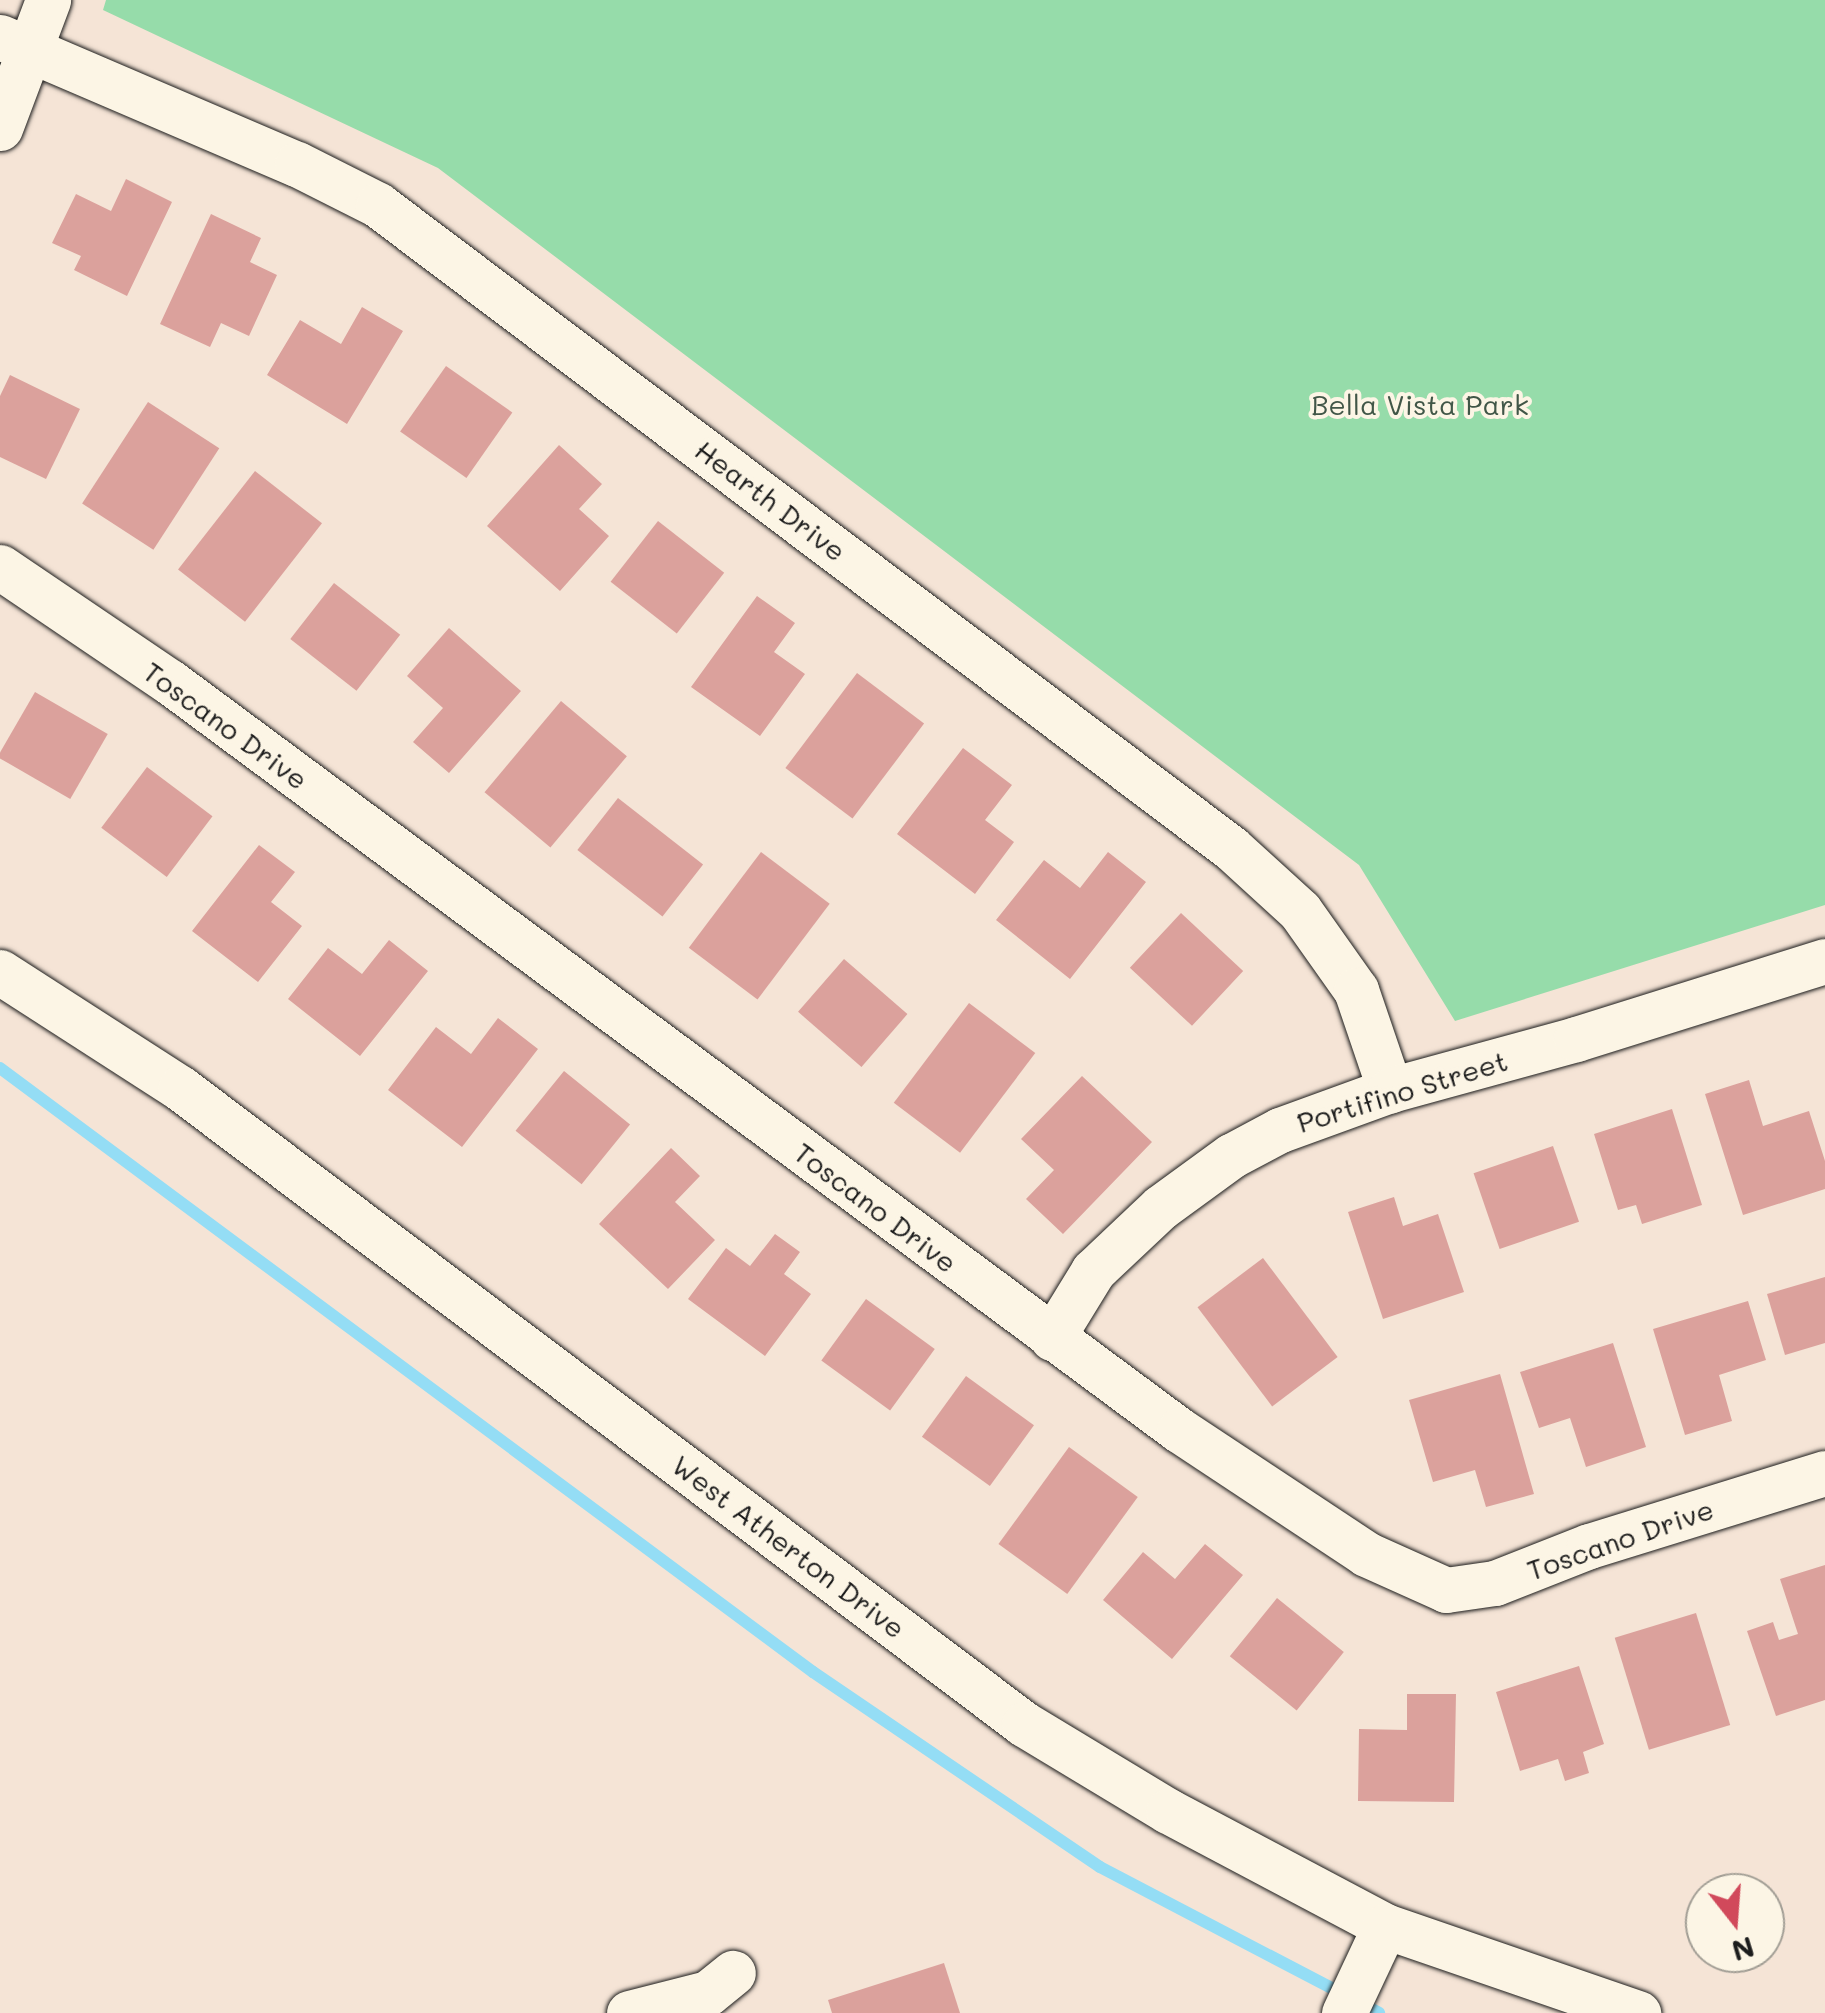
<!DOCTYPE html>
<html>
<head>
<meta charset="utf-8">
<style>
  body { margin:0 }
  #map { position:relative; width:1825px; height:2013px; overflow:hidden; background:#f5e4d6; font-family:Mali,sans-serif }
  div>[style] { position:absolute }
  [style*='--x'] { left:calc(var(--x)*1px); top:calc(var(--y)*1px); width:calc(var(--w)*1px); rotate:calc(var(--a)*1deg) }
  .green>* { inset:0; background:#96dcaa }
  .stream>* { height:12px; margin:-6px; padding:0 6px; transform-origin:6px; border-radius:6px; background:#94ddf5 }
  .building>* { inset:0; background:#dba19c; transform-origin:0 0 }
  .roads { filter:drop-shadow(0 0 2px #1c1c1c) drop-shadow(0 0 2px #1c1c1c) }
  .minor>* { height:45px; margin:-22.5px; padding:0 22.5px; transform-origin:22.5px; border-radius:22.5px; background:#fcf5e5 }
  span { translate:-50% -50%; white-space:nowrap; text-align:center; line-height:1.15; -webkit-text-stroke:8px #fcf5e5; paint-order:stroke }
  .park-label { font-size:28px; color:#415647 }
  .street-label { font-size:28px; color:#1c1c1c }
  .north { position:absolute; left:1685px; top:1873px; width:100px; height:100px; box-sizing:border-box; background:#fcf5e5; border:2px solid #a29e95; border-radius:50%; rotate:163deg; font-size:28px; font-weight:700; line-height:40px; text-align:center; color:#1c1c1c }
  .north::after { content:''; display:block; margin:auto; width:35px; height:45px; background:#d1495b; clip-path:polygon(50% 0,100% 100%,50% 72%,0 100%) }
</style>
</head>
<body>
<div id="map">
  <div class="green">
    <i style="clip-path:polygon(106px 0,1825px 0,1825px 905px,1455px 1021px,1359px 865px,438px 168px,103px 10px)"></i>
  </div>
  <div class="stream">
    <i style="--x:0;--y:1068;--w:1013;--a:36.61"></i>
    <i style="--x:813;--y:1672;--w:347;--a:34.2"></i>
    <i style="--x:1100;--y:1867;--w:315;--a:27.6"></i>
  </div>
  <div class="building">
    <i style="clip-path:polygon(126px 179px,172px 202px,127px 296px,74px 270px,81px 256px,52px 243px,76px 194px,111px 211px)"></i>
    <i style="clip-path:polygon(211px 214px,261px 238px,250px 262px,277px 275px,249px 336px,221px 323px,210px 347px,160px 324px)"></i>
    <i style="clip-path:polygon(362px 307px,403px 331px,347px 424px,267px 375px,300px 320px,341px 344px)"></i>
    <i style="left:446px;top:366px;width:81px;height:80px;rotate:35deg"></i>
    <i style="clip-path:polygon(10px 375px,80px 409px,46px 479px,0 457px,0 396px)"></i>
    <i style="left:148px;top:402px;width:85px;height:121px;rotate:33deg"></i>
    <i style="clip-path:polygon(559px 445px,602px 484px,579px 509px,609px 536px,560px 591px,487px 526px)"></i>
    <i style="left:255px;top:471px;width:85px;height:125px;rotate:38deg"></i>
    <i style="left:658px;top:521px;width:84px;height:77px;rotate:38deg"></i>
    <i style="left:334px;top:583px;width:84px;height:71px;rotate:38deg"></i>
    <i style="clip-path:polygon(757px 596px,795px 623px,774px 652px,805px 674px,760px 736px,691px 687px)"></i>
    <i style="clip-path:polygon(449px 628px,521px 691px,449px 773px,413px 742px,443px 708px,407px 676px)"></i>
    <i style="left:857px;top:673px;width:84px;height:119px;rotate:37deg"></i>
    <i style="left:35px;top:692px;width:84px;height:75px;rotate:30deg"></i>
    <i style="left:561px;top:701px;width:86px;height:119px;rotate:40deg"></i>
    <i style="clip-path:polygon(963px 748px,1012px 785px,985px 820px,1014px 842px,975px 894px,897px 834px)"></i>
    <i style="left:147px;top:767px;width:82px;height:76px;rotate:37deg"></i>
    <i style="left:618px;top:798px;width:108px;height:66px;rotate:38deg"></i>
    <i style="clip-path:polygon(259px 845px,295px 872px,271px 902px,302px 926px,258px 982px,192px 931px)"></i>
    <i style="left:761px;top:852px;width:86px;height:120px;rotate:37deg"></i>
    <i style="clip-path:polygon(1108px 852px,1146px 882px,1070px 979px,996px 920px,1044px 860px,1080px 888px)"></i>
    <i style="left:1181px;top:913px;width:85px;height:75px;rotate:43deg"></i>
    <i style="clip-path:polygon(389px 940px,428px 971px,360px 1056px,288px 999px,328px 948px,362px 974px)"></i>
    <i style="left:844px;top:959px;width:84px;height:70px;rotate:41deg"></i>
    <i style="left:969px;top:1003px;width:83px;height:125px;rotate:37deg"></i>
    <i style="clip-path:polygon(498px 1018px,538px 1049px,462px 1147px,388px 1090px,436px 1027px,471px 1054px)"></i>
    <i style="left:564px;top:1071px;width:85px;height:77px;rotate:39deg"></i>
    <i style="clip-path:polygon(1082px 1076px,1152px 1142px,1063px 1234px,1026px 1199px,1054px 1170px,1021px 1139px)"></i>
    <i style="clip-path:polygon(1749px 1080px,1763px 1126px,1809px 1111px,1825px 1161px,1825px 1189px,1743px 1215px,1705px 1094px)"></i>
    <i style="clip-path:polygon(1672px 1109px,1702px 1205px,1642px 1224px,1636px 1205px,1618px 1210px,1594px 1134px)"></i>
    <i style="left:1553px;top:1146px;width:80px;height:84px;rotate:71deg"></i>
    <i style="clip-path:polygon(671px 1148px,700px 1176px,675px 1202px,715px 1240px,668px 1289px,599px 1224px)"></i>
    <i style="clip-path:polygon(1394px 1197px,1403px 1226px,1438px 1214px,1464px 1292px,1383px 1319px,1348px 1212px)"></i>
    <i style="clip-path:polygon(775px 1234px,800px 1252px,784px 1274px,811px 1294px,765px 1356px,688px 1299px,726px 1248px,750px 1266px)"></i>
    <i style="left:1263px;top:1258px;width:124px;height:82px;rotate:53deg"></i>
    <i style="clip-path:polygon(1825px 1277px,1825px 1343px,1785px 1355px,1767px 1294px)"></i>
    <i style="left:866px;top:1299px;width:85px;height:76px;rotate:36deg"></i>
    <i style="clip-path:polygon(1748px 1301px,1766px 1360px,1719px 1375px,1732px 1421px,1685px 1435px,1653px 1329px)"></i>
    <i style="clip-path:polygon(1613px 1343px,1646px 1447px,1586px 1467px,1570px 1418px,1539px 1428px,1520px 1372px)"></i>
    <i style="clip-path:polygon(1500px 1374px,1534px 1494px,1486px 1507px,1475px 1470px,1433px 1482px,1409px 1400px)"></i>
    <i style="left:966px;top:1376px;width:84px;height:75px;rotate:36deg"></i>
    <i style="left:1069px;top:1447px;width:85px;height:120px;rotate:36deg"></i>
    <i style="clip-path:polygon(1205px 1544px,1243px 1575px,1172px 1659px,1103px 1600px,1143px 1552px,1175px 1579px)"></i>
    <i style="clip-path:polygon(1825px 1565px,1825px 1700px,1776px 1716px,1747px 1631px,1773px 1622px,1779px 1640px,1798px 1634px,1780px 1579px)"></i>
    <i style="left:1277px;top:1598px;width:86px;height:75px;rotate:39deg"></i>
    <i style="left:1696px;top:1613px;width:117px;height:85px;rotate:73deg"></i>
    <i style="clip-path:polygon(1579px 1666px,1604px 1744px,1583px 1752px,1589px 1773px,1565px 1781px,1558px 1759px,1520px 1771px,1496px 1692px)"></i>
    <i style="clip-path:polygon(1407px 1694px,1456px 1694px,1454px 1802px,1358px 1801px,1359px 1729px,1407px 1730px)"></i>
    <i style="clip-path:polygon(944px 1963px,960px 2013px,832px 2013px,828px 2000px)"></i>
  </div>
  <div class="roads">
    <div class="minor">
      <i style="--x:0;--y:37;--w:323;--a:23.2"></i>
      <i style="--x:297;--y:164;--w:91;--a:26.8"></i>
      <i style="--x:378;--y:205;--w:1068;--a:37.01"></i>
      <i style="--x:1231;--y:848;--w:93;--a:42.4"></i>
      <i style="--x:1300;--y:911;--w:97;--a:54.7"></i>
      <i style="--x:1356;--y:990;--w:106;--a:71.2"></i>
      <i style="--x:0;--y:128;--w:137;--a:-69.4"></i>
      <i style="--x:0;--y:567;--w:205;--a:34.1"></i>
      <i style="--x:170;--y:682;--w:1256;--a:36.55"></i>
      <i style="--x:1179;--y:1430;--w:224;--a:33.5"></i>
      <i style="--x:1366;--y:1554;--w:88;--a:24.2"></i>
      <i style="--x:1446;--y:1590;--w:49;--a:-8.1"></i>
      <i style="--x:1495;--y:1583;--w:101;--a:-21.5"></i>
      <i style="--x:1589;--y:1546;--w:247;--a:-17.2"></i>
      <i style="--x:0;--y:972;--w:214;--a:32.8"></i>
      <i style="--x:180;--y:1088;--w:1057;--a:37"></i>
      <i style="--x:1024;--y:1724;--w:168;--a:31.1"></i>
      <i style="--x:1168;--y:1811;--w:246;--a:27.9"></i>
      <i style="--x:1385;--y:1926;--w:268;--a:19"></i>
      <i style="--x:1052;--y:1338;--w:79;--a:-58.5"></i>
      <i style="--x:1093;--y:1271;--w:93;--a:-43.3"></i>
      <i style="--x:1161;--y:1207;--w:87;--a:-36.1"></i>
      <i style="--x:1231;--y:1156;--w:55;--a:-28"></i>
      <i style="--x:1280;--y:1130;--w:117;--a:-20"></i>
      <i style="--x:1390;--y:1090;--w:193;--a:-15.3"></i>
      <i style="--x:1576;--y:1039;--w:261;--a:-17.4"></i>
      <i style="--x:629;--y:2013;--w:81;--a:-14.2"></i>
      <i style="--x:708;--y:1993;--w:32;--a:-39"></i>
      <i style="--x:1344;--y:2013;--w:96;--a:-64.8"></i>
    </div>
  </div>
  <div class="park-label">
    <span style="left:1420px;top:404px">Bella Vista Park</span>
  </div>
  <div class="street-label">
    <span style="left:771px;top:500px;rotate:37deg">Hearth Drive</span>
    <span style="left:226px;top:725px;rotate:36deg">Toscano Drive</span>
    <span style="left:1402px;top:1091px;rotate:-17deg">Portifino Street</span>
    <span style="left:876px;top:1207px;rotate:37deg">Toscano Drive</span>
    <span style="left:1620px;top:1539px;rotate:-19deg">Toscano Drive</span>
    <span style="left:789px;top:1546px;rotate:37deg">West Atherton Drive</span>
  </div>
  <div class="north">N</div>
</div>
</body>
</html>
